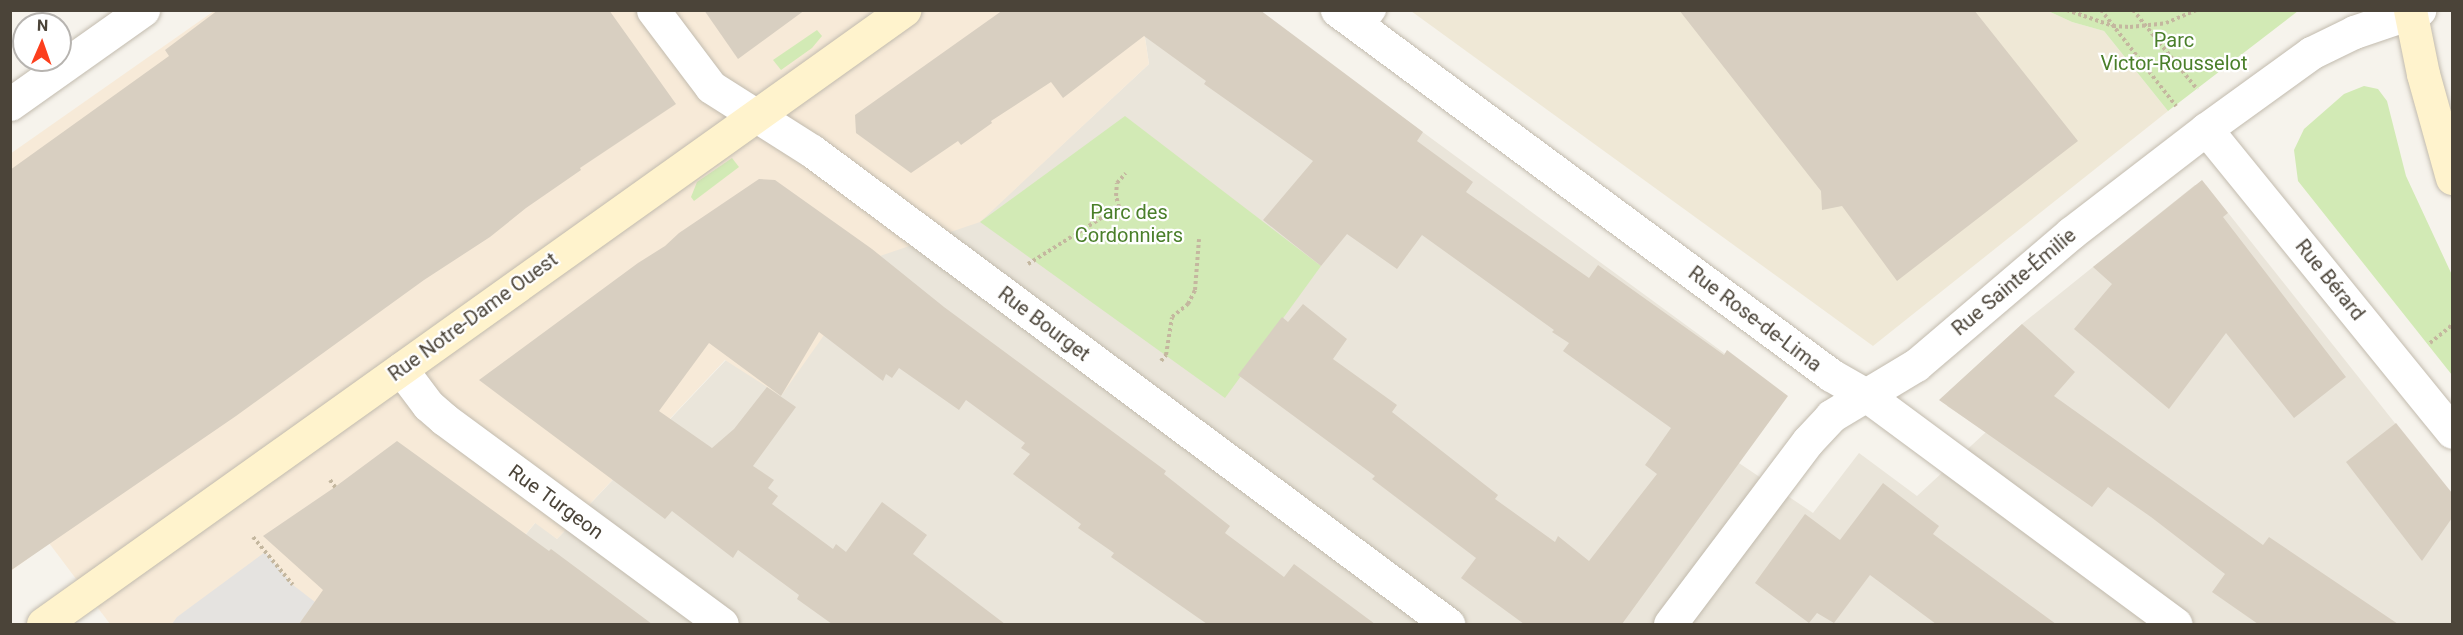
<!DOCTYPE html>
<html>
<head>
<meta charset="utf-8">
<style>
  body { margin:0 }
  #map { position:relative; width:2463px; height:635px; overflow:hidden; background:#f6f3ec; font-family:Roboto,sans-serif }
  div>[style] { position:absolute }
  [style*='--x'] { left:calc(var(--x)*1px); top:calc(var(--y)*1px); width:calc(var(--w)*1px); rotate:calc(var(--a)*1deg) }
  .residential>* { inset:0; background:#eae5da }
  .commercial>* { inset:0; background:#f7ead8 }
  .education>* { inset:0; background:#efe8d6 }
  .green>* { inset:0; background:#d2eab5 }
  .parking>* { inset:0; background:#e5e3e0 }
  .building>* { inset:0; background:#d8cfc1 }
  .path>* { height:4px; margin-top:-2px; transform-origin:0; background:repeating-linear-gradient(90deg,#c4b79f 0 3px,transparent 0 6px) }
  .roads { filter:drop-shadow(0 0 2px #c2bbae) drop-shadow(0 0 2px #c2bbae) }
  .service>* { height:24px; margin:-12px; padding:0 12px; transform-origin:12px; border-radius:12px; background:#fff }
  .minor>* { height:33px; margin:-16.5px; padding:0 16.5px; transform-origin:16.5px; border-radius:16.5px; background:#fff }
  .secondary>* { height:33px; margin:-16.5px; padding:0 16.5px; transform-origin:16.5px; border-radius:16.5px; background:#fff3cd }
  span { translate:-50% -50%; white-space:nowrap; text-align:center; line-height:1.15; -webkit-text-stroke:4.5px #fff; paint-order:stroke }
  .park-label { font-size:20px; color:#4a7f2a }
  .street-label { font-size:20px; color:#4b4439 }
  .frame { position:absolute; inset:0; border:12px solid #4b4439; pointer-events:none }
  .north { position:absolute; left:12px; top:12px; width:60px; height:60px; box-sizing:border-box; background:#fff; border:2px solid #b7b4b0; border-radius:50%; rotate:2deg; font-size:16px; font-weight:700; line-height:24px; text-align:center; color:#4b4439 }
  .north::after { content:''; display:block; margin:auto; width:21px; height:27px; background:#fc3f1d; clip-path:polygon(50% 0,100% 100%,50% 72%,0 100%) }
</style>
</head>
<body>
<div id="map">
  <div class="residential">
    <i style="clip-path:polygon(1141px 11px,1312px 51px,1780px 394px,1733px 459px,1813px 513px,1859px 453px,1917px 496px,1986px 432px,1947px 406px,1949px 391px,2022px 324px,2195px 185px,2206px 185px,2452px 495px,2452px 624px,452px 624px,536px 522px,557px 539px,726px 360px,768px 386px,837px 314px,880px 255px,980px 221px,1149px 64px)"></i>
  </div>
  <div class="commercial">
    <i style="clip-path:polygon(214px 11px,1141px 11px,1149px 64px,980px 222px,880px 256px,781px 396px,725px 360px,557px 539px,535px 523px,452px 624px,110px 624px,49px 543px,11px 571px,10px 154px)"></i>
  </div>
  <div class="education">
    <i style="clip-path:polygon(1411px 11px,2048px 11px,2072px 22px,2104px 31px,2168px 111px,1873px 346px)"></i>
  </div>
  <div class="green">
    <i style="clip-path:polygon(2048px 11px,2298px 10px,2298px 11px,2168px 111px,2104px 31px,2072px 22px)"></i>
    <i style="clip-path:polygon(817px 30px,822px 36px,812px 48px,781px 70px,773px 60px)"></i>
    <i style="clip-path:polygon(2364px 86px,2378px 89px,2387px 101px,2406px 176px,2452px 275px,2452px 375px,2298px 181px,2294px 150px,2304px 129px,2344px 94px)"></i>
    <i style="clip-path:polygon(1125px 116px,1321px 266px,1225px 398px,980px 222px)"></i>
    <i style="clip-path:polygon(732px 158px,739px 167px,694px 201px,691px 197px,697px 182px)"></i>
  </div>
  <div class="parking">
    <i style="clip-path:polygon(265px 552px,293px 585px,315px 602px,299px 624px,172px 624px,177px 617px)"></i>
  </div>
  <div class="building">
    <i style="clip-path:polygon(218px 10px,609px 10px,676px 104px,580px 168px,581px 170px,526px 208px,490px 237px,424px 280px,236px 416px,10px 571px,10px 170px,169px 56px,165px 50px)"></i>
    <i style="clip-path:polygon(704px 10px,805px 10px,738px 59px)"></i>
    <i style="clip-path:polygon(1003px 10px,1260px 10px,1423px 132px,1417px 141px,1473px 182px,1466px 192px,1589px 278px,1598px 265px,1724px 355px,1727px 350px,1788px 396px,1622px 624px,1524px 624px,1461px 578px,1476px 558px,1372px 479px,1375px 476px,1238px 375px,1282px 317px,1288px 322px,1303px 304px,1347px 339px,1333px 359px,1397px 405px,1392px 412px,1498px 495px,1495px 499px,1555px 542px,1558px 536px,1589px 561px,1657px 474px,1645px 465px,1671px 428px,1563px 351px,1569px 343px,1552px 332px,1554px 330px,1422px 235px,1397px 269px,1347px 234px,1321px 266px,1263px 220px,1313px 161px,1204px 84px,1206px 81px,1144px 36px,1063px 98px,1051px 82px,991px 121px,992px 123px,961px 145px,958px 141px,911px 173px,856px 133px,855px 115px)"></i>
    <i style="clip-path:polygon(1679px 10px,1974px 10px,2078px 141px,1897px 281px,1842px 206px,1822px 210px,1821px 191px)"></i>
    <i style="clip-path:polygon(759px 179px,775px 180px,872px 249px,944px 307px,1166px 471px,1164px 474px,1230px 526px,1225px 533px,1284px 577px,1294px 564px,1375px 624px,1207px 624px,1111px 557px,1114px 553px,1078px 528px,1081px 524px,1013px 474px,1030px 454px,1021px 448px,1025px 443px,966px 400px,959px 410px,899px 368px,892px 378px,886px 374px,883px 381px,819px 332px,781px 396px,709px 343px,659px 411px,712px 448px,734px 429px,767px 387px,796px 407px,753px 466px,774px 480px,768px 488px,778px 496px,772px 504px,833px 549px,836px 544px,846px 552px,882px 502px,927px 535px,913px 554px,1005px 624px,832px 624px,797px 599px,799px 595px,738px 550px,733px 558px,672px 511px,665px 519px,479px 380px,638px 263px,665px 246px,679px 233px)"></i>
    <i style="clip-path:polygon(2202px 180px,2228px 213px,2223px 217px,2346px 377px,2294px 418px,2226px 333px,2169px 409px,2074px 329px,2112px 284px,2093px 267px)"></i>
    <i style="clip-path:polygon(2022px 324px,2075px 372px,2054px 396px,2263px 545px,2269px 537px,2398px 624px,2258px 624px,2212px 592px,2225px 574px,2151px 517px,2108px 487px,2092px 507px,1939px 400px)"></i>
    <i style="clip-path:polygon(2396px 423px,2452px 493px,2452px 518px,2422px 561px,2346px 462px)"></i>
    <i style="clip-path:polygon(397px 441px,549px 551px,551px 549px,652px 624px,299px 624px,323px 590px,263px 536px,335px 487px)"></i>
    <i style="clip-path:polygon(1883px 483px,1939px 526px,1933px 534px,2056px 624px,1936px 624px,1870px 575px,1834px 623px,1817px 613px,1809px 623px,1755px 583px,1805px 514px,1840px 540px)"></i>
  </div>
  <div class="path">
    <i style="--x:2067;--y:10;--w:49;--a:19.2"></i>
    <i style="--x:2113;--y:26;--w:17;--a:3"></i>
    <i style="--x:2130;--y:27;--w:36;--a:-6"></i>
    <i style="--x:2166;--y:23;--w:34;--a:-23"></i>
    <i style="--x:2101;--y:10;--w:122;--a:52"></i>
    <i style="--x:2133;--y:10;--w:102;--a:51"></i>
    <i style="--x:1028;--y:264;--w:107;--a:-32.1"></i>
    <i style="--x:1119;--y:207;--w:11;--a:-105"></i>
    <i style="--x:1116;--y:196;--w:13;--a:-86"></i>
    <i style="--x:1117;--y:183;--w:13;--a:-48"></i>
    <i style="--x:2430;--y:343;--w:28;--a:-39"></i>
    <i style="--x:1161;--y:361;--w:8;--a:-50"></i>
    <i style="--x:1166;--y:355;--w:38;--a:-81"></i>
    <i style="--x:1172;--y:317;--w:21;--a:-39"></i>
    <i style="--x:1188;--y:304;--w:16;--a:-63"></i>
    <i style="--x:1195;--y:290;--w:51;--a:-85.5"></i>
    <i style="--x:330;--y:480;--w:9;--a:54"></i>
    <i style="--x:253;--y:537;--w:62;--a:50.2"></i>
  </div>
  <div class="roads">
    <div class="service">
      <i style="--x:1361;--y:28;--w:22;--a:-54"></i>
    </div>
    <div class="minor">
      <i style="--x:653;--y:10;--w:96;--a:53"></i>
      <i style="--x:711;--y:87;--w:120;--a:32.4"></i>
      <i style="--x:812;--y:151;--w:793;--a:36.64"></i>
      <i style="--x:1337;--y:10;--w:614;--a:36.46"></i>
      <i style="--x:1831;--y:375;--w:40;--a:29.7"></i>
      <i style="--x:1866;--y:395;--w:385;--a:36.5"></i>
      <i style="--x:10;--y:104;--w:163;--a:-35.3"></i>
      <i style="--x:2206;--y:129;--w:390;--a:50.9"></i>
      <i style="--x:401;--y:369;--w:45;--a:53.1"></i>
      <i style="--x:428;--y:405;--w:21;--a:41"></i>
      <i style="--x:444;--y:419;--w:345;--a:36.4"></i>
      <i style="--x:1670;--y:624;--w:229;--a:-53"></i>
      <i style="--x:1808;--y:441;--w:34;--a:-47"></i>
      <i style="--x:1831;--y:416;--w:99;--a:-31"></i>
      <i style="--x:1916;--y:365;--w:204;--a:-40.4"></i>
      <i style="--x:2071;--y:233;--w:170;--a:-37.6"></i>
      <i style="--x:2206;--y:129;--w:130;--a:-35.9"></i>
      <i style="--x:2311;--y:53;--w:48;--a:-26"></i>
      <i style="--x:2354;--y:32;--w:69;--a:-18.7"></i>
    </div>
    <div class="secondary">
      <i style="--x:2410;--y:10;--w:65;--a:78.5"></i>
      <i style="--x:2423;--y:74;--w:108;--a:74.4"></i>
      <i style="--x:43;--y:624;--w:1058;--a:-35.49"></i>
    </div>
  </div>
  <div class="park-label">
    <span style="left:2174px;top:52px">Parc<br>Victor-Rousselot</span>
    <span style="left:1129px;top:224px">Parc des<br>Cordonniers</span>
  </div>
  <div class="street-label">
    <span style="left:2330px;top:280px;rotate:51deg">Rue Bérard</span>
    <span style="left:2014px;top:282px;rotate:-40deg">Rue Sainte-Émilie</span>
    <span style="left:473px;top:317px;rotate:-36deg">Rue Notre-Dame Ouest</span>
    <span style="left:1755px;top:319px;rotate:37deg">Rue Rose-de-Lima</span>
    <span style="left:1044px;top:324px;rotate:37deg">Rue Bourget</span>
    <span style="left:556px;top:502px;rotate:36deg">Rue Turgeon</span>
  </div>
  <div class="frame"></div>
  <div class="north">N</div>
</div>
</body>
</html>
